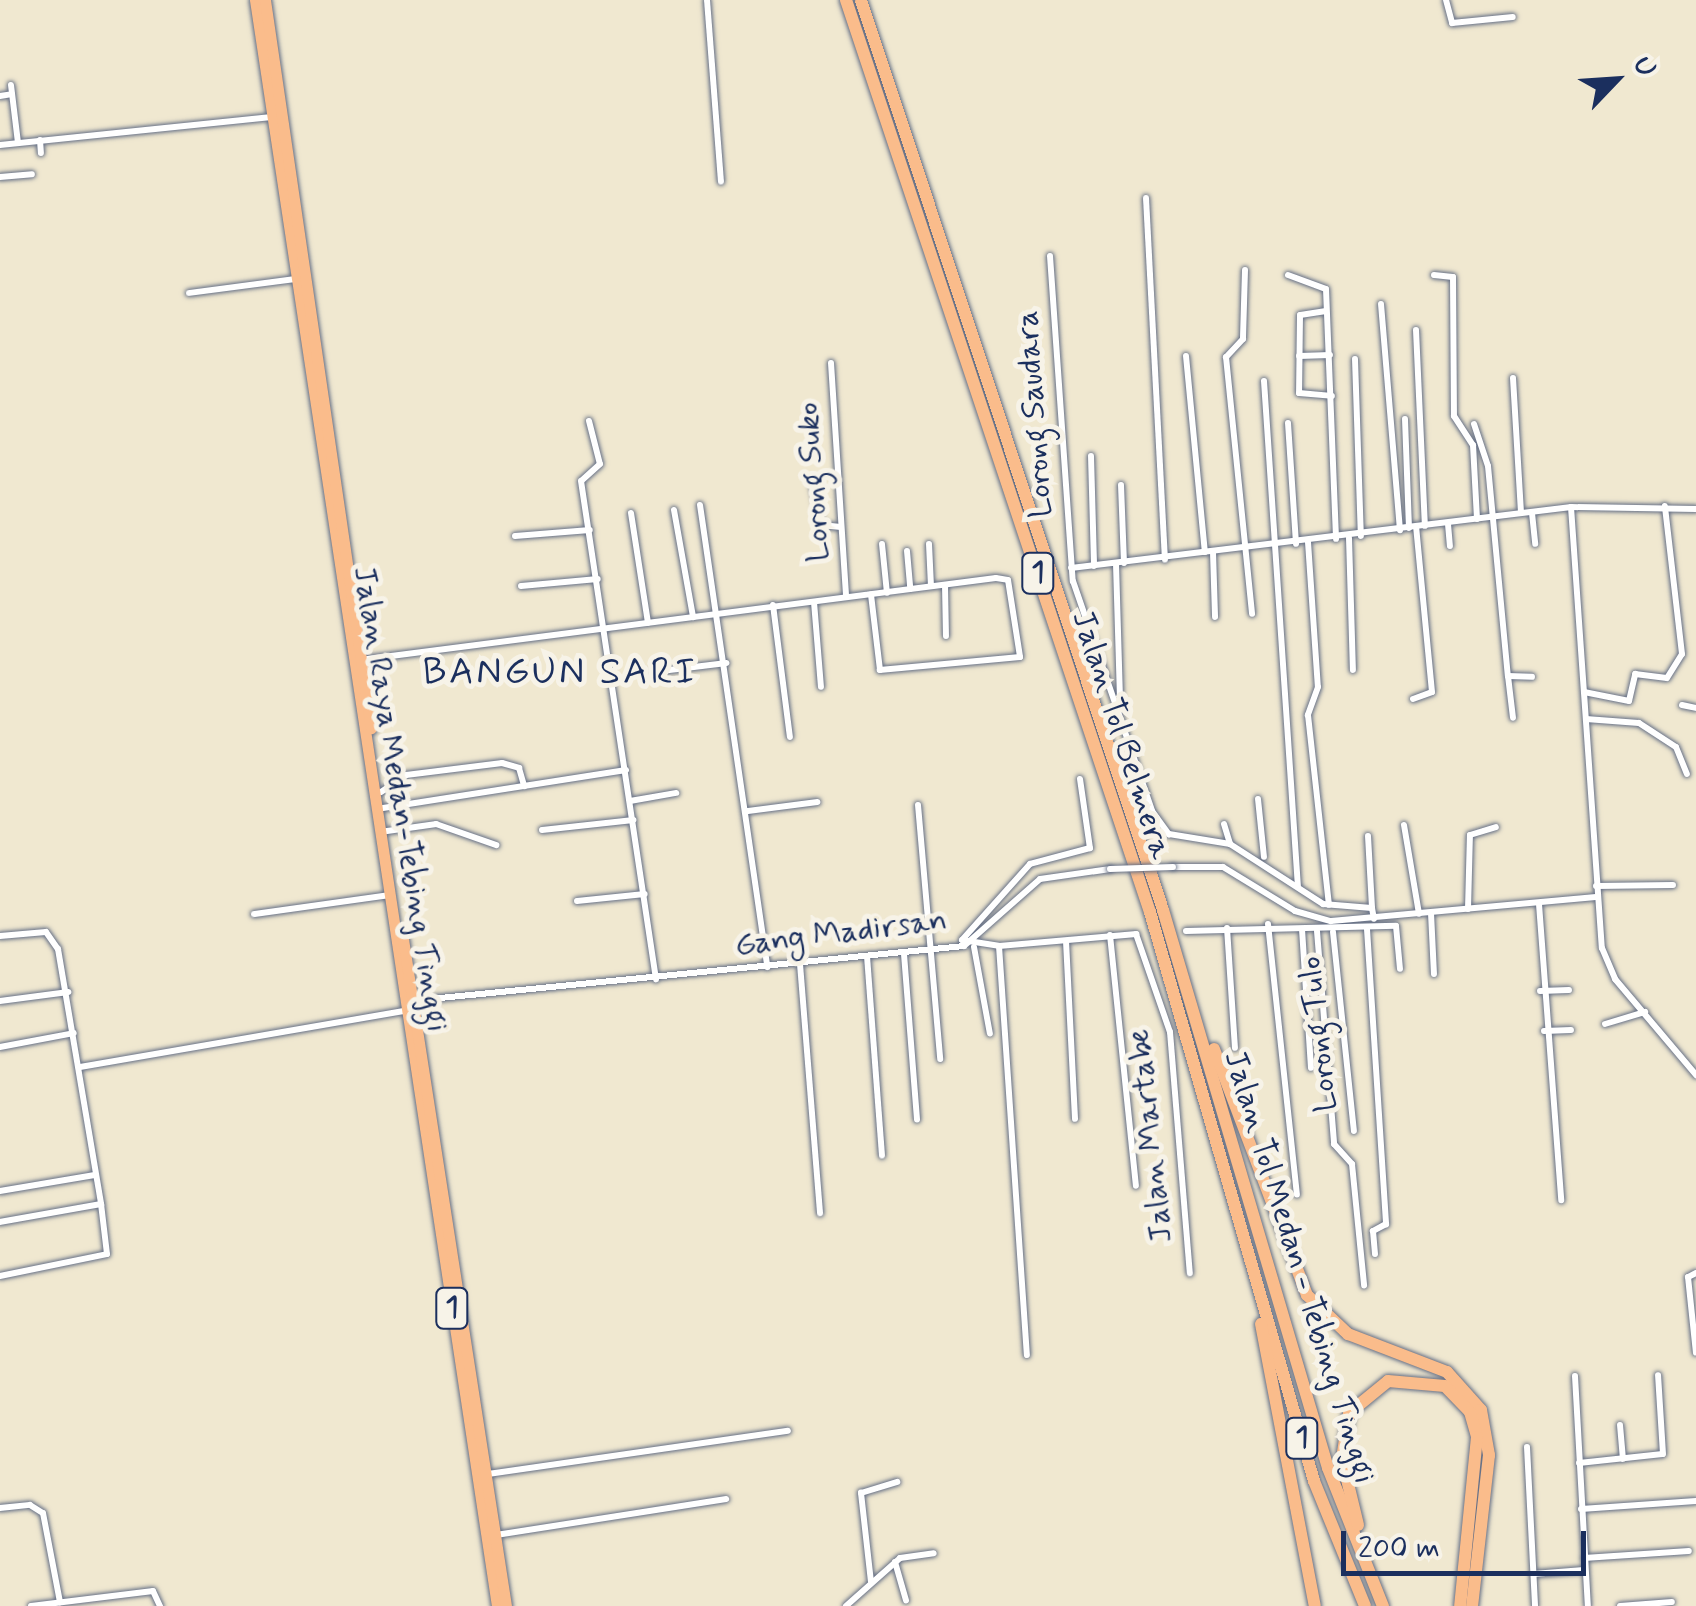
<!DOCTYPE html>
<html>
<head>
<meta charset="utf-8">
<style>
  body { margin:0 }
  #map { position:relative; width:1696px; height:1606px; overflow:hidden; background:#f0e8d0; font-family:Mynerve,sans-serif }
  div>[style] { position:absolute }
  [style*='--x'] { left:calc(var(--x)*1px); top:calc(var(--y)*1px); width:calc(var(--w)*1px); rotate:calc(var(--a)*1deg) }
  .roads { filter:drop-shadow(0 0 2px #667086) drop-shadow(0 0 2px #667086) }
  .minor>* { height:6px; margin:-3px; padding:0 3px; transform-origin:3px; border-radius:3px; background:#fff }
  .trunk>* { height:11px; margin:-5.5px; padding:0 5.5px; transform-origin:5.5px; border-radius:5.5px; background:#fabc8b }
  .motorway>* { height:12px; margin:-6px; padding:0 6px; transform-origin:6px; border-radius:6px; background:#fabc8b }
  .bridges { filter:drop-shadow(0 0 2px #667086) drop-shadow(0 0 2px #667086) }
  .minor-bridge>* { height:6px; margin:-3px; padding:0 3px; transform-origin:3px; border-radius:3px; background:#fff }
  span { translate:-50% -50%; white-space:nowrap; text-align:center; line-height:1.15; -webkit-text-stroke:10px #f7f3e8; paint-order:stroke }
  .shield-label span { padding:2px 8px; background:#f7f3e8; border:2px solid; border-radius:8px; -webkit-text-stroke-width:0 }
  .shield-label { font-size:30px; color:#1b2f5e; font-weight:700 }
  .street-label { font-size:32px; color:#1b2f5e }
  .quarter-label { font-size:38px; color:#1b2f5e; letter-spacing:2.5px }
  .north { position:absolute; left:1566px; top:30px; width:100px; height:100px; -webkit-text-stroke:8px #f7f3e8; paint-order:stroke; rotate:65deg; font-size:28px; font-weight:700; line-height:40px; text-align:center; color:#1b2f5e }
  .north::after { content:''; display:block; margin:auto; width:35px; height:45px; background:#1b2f5e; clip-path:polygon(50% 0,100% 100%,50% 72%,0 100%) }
  .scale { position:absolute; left:1341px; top:1531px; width:245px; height:45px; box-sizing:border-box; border:5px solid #1b2f5e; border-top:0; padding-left:12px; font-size:30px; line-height:35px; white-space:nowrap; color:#1b2f5e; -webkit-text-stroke:8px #f7f3e8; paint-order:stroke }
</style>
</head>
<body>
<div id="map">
  <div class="roads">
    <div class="minor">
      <i style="--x:707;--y:0;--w:182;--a:85.6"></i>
      <i style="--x:1446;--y:0;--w:24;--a:75"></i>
      <i style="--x:1452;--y:23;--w:61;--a:-5.6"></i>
      <i style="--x:11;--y:85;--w:58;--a:83.1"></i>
      <i style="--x:0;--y:96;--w:12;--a:-9"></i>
      <i style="--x:40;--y:140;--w:13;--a:86"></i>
      <i style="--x:0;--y:145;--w:273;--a:-5.9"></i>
      <i style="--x:0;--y:177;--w:32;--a:-5"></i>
      <i style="--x:1146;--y:198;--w:362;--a:87"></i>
      <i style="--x:1050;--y:256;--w:326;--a:86"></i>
      <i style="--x:1073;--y:581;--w:243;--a:71"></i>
      <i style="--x:1152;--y:811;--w:29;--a:54"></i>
      <i style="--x:1169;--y:834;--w:62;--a:9.3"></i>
      <i style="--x:1230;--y:844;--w:111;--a:32.8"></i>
      <i style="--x:1323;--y:904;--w:49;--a:4.7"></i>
      <i style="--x:1372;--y:908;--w:11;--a:80"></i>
      <i style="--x:1245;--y:270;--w:69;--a:91.7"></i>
      <i style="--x:1243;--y:339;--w:25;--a:133"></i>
      <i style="--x:1226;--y:357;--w:258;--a:84.2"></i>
      <i style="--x:1288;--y:275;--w:40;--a:20.2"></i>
      <i style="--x:1326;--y:289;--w:250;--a:87.7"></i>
      <i style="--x:1434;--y:275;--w:19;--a:6"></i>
      <i style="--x:1453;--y:277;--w:139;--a:89.6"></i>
      <i style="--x:1454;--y:416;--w:35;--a:57"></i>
      <i style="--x:1473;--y:445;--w:74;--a:86.9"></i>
      <i style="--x:189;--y:293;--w:108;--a:-7.5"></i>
      <i style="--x:1381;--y:304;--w:227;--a:85.2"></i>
      <i style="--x:1326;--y:311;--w:26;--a:171"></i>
      <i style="--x:1300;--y:315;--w:78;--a:90.7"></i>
      <i style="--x:1299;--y:393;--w:33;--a:5"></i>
      <i style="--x:1416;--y:330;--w:196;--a:87.4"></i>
      <i style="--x:1186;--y:356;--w:197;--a:84.5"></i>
      <i style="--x:1299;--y:356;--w:31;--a:-2"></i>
      <i style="--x:1355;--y:359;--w:177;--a:88.1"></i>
      <i style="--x:831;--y:363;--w:234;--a:86.3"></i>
      <i style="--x:1513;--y:378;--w:135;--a:86.6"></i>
      <i style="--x:1264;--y:381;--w:507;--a:86.16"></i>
      <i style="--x:1405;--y:419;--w:109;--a:87.9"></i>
      <i style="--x:589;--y:421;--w:44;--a:75.7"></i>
      <i style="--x:600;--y:464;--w:25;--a:138"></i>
      <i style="--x:581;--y:481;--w:504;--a:81.44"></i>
      <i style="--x:1288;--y:423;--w:121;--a:86.2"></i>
      <i style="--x:1474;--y:424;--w:44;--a:71.6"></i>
      <i style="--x:1488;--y:466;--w:211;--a:84.6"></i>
      <i style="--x:1508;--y:676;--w:24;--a:2"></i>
      <i style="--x:1091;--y:456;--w:110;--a:88.4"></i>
      <i style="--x:813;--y:485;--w:41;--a:78.7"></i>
      <i style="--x:821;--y:525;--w:20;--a:6"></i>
      <i style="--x:1121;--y:485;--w:78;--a:87.8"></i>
      <i style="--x:700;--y:505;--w:467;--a:81.7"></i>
      <i style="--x:1571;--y:507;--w:442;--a:86"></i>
      <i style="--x:1602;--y:948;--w:34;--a:67"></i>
      <i style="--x:1615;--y:979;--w:126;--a:49.8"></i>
      <i style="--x:674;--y:510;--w:109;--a:79.9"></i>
      <i style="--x:631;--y:513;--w:111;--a:81.2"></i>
      <i style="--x:1532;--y:513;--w:31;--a:84"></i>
      <i style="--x:1448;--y:524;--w:22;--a:85"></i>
      <i style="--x:515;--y:536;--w:75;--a:-4.6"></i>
      <i style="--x:1349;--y:538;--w:132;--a:88.3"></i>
      <i style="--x:1308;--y:542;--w:145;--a:86.1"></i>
      <i style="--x:1318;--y:687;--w:30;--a:110"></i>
      <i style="--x:1308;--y:715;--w:191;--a:83.7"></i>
      <i style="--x:882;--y:544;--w:49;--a:84.2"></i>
      <i style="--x:929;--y:544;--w:42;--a:87.3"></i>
      <i style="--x:907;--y:551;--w:38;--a:85"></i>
      <i style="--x:1213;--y:552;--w:65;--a:88.2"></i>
      <i style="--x:1116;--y:564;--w:138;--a:88.3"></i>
      <i style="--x:1071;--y:568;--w:504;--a:-6.96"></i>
      <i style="--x:1571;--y:507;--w:125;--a:0.9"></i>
      <i style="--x:945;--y:585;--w:51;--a:88.9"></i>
      <i style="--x:521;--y:586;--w:77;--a:-5.2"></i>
      <i style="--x:814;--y:602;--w:85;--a:85.3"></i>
      <i style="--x:773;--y:605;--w:133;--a:82.7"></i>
      <i style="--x:360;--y:660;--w:641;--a:-7.35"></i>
      <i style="--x:996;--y:578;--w:12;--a:9"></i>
      <i style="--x:1008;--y:580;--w:78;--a:81.1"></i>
      <i style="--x:1020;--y:657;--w:141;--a:174.7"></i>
      <i style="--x:880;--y:670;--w:76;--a:-96.8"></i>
      <i style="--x:653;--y:672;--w:74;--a:-7"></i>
      <i style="--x:1508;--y:676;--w:42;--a:83.2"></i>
      <i style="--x:1584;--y:692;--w:46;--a:11.3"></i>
      <i style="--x:1629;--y:701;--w:28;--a:-77"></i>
      <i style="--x:1635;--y:674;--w:32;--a:7"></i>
      <i style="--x:1667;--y:678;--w:28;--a:-58"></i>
      <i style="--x:1682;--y:654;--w:149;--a:-96.6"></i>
      <i style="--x:1413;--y:699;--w:20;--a:-20"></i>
      <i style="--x:1432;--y:692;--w:166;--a:-95.5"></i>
      <i style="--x:1682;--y:705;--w:14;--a:12"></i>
      <i style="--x:1586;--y:719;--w:53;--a:4.3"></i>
      <i style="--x:1639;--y:723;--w:44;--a:33"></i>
      <i style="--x:1676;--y:747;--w:29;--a:68"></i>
      <i style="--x:1080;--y:779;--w:70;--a:81.8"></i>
      <i style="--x:1090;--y:848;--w:62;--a:165.1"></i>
      <i style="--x:1030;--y:864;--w:102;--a:131.8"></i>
      <i style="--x:962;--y:940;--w:37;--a:9"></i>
      <i style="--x:999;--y:946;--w:138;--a:-5"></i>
      <i style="--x:1136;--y:934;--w:104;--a:70.9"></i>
      <i style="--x:1170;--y:1032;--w:242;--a:85.3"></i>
      <i style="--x:381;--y:792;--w:30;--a:-34"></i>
      <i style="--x:406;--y:775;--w:97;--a:-7.1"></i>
      <i style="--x:502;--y:763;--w:18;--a:16"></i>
      <i style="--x:519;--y:768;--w:19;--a:74"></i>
      <i style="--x:1258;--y:799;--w:58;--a:84.1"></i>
      <i style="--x:630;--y:801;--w:47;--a:-9.9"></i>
      <i style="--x:918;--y:805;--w:255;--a:85"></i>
      <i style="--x:383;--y:808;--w:246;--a:-8.9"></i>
      <i style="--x:748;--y:811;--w:70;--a:-7.4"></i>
      <i style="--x:1224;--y:824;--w:21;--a:73"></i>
      <i style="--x:1404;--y:825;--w:90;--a:80.4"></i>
      <i style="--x:542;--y:830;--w:92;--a:-6.3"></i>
      <i style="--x:380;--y:832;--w:57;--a:-8.1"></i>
      <i style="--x:436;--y:824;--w:64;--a:19.3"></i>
      <i style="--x:1368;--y:836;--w:72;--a:86.8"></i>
      <i style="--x:1173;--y:867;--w:50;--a:0"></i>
      <i style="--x:1223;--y:867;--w:84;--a:31.4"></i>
      <i style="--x:1295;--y:911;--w:37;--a:16"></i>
      <i style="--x:1331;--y:921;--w:266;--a:-5.2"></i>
      <i style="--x:1596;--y:886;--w:77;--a:-0.7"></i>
      <i style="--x:577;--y:901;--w:68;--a:-5.9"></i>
      <i style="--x:1539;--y:904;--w:297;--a:85.7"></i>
      <i style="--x:1468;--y:909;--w:74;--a:-88.5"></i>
      <i style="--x:1470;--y:835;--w:27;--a:-17"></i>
      <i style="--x:1431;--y:913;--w:61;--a:87.2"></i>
      <i style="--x:254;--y:914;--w:136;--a:-8"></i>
      <i style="--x:1268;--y:924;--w:272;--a:83.9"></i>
      <i style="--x:1227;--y:928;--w:120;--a:86.2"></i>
      <i style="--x:1302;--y:929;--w:139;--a:86.3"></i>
      <i style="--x:1367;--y:929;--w:296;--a:86.3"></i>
      <i style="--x:1386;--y:1224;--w:15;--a:152"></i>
      <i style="--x:1373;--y:1231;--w:23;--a:85"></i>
      <i style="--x:1186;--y:931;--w:210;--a:-1.4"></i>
      <i style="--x:1396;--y:926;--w:43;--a:84.7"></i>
      <i style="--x:1317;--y:931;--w:214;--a:85.4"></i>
      <i style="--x:1334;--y:1144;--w:27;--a:48"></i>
      <i style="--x:1352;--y:1164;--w:122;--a:84.3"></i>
      <i style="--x:1333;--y:932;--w:200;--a:84"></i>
      <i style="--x:1110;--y:935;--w:252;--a:84.1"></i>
      <i style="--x:0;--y:936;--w:46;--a:-5"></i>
      <i style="--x:46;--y:932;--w:21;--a:55"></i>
      <i style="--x:58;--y:949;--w:259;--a:80.4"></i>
      <i style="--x:101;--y:1204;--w:103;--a:169.9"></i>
      <i style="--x:1066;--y:941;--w:178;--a:87.1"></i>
      <i style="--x:999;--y:946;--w:410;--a:86.1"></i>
      <i style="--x:974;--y:947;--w:88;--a:79.6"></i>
      <i style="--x:904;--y:954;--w:166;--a:85.5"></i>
      <i style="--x:867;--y:956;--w:200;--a:85.7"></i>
      <i style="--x:800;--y:964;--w:250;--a:85.4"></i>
      <i style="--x:1540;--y:991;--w:29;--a:-2"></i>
      <i style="--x:0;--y:1001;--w:69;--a:-7.5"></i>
      <i style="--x:410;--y:1001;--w:557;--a:-5.67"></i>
      <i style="--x:964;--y:946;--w:101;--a:-41.4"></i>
      <i style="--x:1040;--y:879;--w:71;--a:-8.1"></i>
      <i style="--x:1605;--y:1024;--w:42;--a:-16.7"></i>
      <i style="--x:1544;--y:1031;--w:27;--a:-2"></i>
      <i style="--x:0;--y:1047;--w:75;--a:-10.7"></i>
      <i style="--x:80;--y:1067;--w:330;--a:-9.8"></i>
      <i style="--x:0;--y:1191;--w:96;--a:-9.6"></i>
      <i style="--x:1696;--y:1273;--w:9;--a:153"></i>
      <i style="--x:1688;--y:1277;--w:76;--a:84"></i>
      <i style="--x:0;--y:1276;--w:109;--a:-11.6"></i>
      <i style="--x:107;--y:1254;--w:50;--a:-96.8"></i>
      <i style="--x:1575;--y:1376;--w:230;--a:86.8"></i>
      <i style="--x:1620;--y:1425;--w:34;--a:85"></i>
      <i style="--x:1527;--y:1447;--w:159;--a:87.1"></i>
      <i style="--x:1579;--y:1463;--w:84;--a:-6.1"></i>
      <i style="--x:1663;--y:1454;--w:79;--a:-93.6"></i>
      <i style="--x:488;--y:1474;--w:303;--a:-8.2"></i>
      <i style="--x:0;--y:1508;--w:30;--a:-6"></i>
      <i style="--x:30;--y:1505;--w:15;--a:32"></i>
      <i style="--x:43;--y:1513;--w:91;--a:79.2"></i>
      <i style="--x:1581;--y:1509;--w:115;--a:-4"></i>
      <i style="--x:496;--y:1535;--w:233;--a:-8.9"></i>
      <i style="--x:1584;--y:1558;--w:105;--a:-3.8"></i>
      <i style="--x:895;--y:1562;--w:40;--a:74"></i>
      <i style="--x:1533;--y:1574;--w:51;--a:-4.5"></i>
      <i style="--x:871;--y:1582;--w:90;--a:-96.4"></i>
      <i style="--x:861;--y:1493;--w:38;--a:-17"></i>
      <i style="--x:31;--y:1606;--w:123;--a:-7"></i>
      <i style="--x:153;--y:1591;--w:17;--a:65"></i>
      <i style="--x:846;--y:1606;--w:72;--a:-41.6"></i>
      <i style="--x:900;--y:1558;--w:34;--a:-8"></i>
      <i style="--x:1620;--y:1606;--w:52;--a:-4.4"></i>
    </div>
    <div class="trunk">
      <i style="--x:255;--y:0;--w:1624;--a:81.43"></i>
      <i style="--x:265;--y:0;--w:736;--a:81.72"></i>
      <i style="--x:403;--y:939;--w:675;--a:81.22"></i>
    </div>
    <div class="motorway">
      <i style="--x:846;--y:0;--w:961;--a:71.57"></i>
      <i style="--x:1150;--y:912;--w:592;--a:73.92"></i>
      <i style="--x:1314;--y:1481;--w:135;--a:67.8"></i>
      <i style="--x:861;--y:0;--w:959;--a:71.64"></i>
      <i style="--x:1163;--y:910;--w:582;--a:73.53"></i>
      <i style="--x:1328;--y:1468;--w:149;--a:68.3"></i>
      <i style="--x:1214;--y:1049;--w:263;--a:69.3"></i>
      <i style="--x:1307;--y:1295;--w:57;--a:43.6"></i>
      <i style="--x:1348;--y:1334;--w:106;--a:21"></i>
      <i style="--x:1447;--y:1372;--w:51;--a:48.2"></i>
      <i style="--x:1481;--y:1410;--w:46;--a:79.9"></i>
      <i style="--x:1489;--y:1455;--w:152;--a:96.4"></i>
      <i style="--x:1261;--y:1324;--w:287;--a:79.2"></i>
      <i style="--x:1358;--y:1525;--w:68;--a:-103.6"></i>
      <i style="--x:1342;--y:1459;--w:47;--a:-81.3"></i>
      <i style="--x:1349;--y:1413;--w:50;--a:-39.4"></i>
      <i style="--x:1388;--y:1381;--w:57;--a:5"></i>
      <i style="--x:1445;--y:1386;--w:36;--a:46"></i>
      <i style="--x:1470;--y:1412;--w:26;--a:74"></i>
      <i style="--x:1477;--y:1437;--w:170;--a:95.7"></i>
    </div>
  </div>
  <div class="bridges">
    <div class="minor-bridge">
      <i style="--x:1110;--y:869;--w:63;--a:-1.8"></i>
    </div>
  </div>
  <div class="shield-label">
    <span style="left:1038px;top:573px">1</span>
    <span style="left:452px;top:1308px">1</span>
    <span style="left:1302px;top:1438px">1</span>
  </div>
  <div class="street-label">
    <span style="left:1035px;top:414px;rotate:-94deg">Lorong Saudara</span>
    <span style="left:814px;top:482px;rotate:-94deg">Lorong Suko</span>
    <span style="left:1121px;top:735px;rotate:72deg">Jalan Tol Belmera</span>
    <span style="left:400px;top:799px;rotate:81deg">Jalan Raya Medan-Tebing Tinggi</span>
    <span style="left:841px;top:933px;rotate:-7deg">Gang Madirsan</span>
    <span style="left:1319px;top:1034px;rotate:-96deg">Lorong Tulo</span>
    <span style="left:1151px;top:1136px;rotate:-96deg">Jalan Martabe</span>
    <span style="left:1299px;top:1267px;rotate:73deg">Jalan Tol Medan - Tebing Tinggi</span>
  </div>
  <div class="quarter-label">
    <span style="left:560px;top:673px">BANGUN SARI</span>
  </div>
  <div class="north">U</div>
  <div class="scale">200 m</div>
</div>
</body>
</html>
